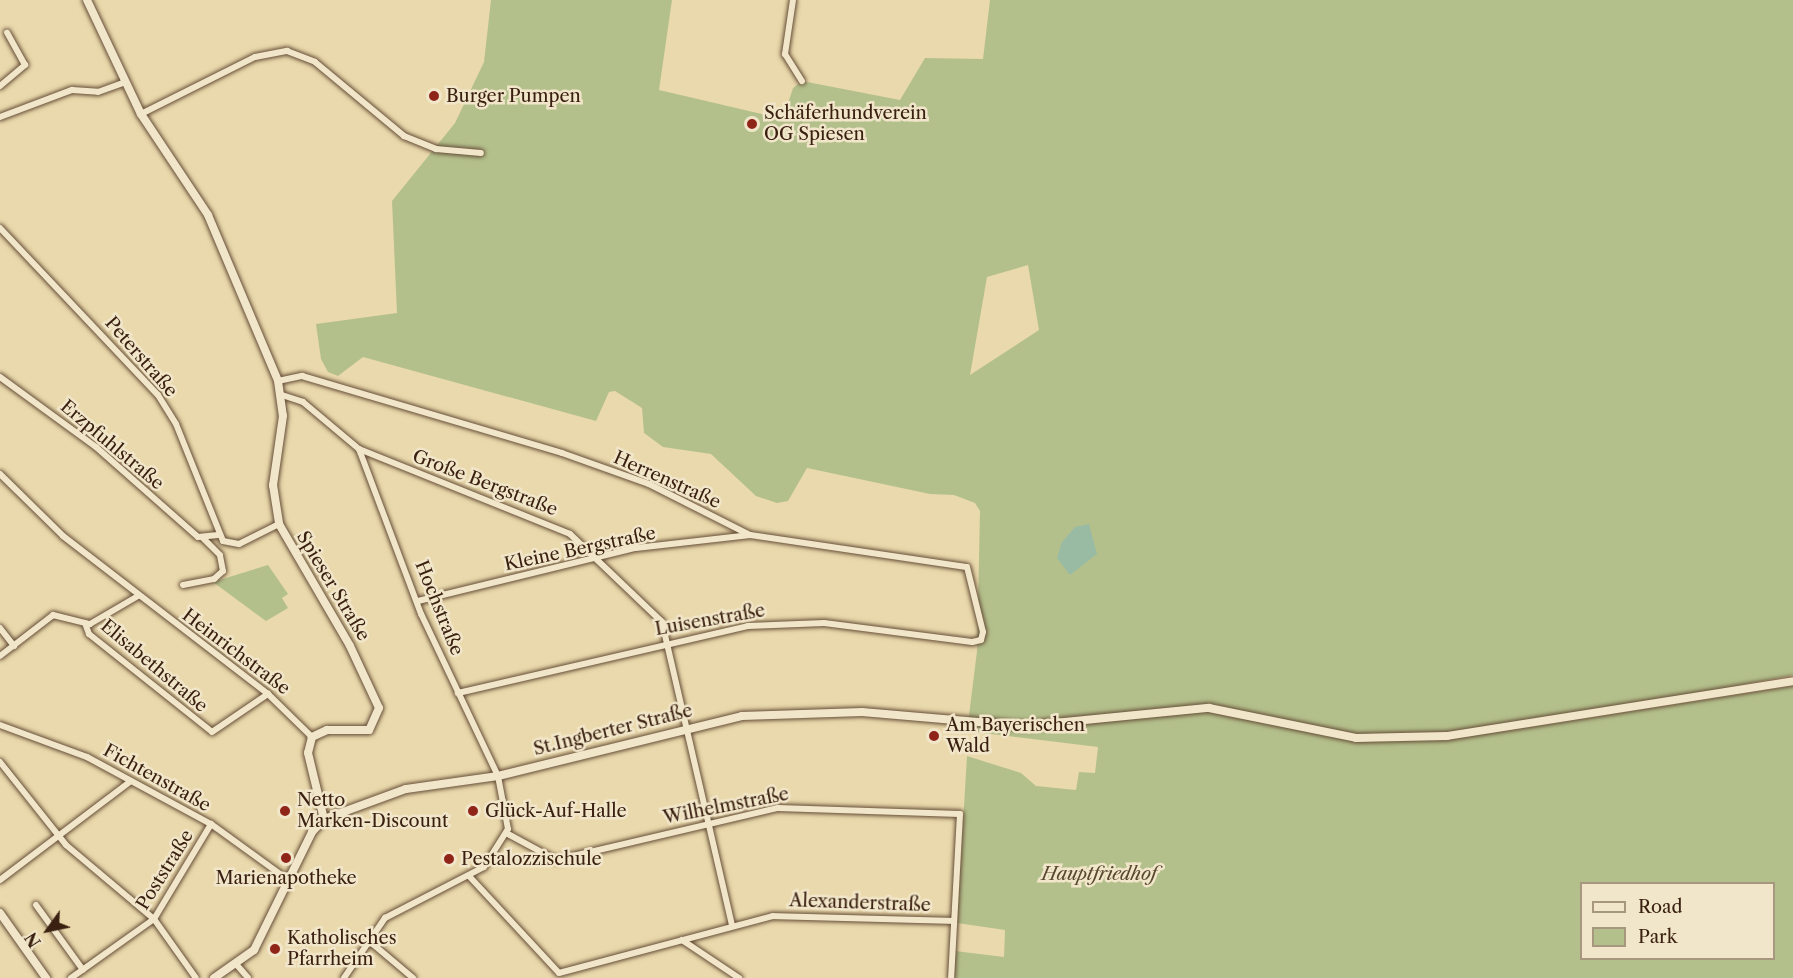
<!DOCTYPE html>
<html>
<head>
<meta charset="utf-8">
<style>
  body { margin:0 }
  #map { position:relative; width:1793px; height:978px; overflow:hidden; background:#ead9ac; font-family:"Libre Caslon Text",serif }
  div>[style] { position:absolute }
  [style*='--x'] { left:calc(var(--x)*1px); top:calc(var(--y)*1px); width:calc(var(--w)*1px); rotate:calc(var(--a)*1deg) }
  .green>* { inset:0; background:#b4c08c }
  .water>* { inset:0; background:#99bba4 }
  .roads { filter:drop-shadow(0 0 2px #664e38) drop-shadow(0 0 2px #664e38) }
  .street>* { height:6px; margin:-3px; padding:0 3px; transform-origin:3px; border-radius:3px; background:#f1e6c9 }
  .secondary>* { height:8px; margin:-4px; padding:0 4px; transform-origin:4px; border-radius:4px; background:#f1e6c9 }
  .dots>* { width:16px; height:16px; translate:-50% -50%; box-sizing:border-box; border:3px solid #f1e6c9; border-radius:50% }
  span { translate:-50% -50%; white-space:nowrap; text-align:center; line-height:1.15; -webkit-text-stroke:5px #f1e6c9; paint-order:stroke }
  .poi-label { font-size:18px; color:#3a2011 }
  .left { translate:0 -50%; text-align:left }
  .street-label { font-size:18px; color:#3a2011 }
  .park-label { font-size:18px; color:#584830; font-style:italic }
  .legend { position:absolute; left:1580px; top:882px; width:195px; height:78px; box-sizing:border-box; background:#f1e6c9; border:2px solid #a8977f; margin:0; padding:8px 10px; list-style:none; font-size:18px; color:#3a2011 }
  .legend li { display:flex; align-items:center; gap:12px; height:30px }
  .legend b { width:30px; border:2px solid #a8977f }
  .north { position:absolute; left:18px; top:900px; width:60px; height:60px; -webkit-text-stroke:4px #f1e6c9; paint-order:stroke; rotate:237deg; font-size:16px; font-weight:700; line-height:24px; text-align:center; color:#3a2011 }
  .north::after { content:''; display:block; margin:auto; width:21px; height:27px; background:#3a2011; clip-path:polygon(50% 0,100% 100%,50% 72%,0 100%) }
</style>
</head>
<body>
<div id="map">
  <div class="green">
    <i style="clip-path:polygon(evenodd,491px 0,672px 0,659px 90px,783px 119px,793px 88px,802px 81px,900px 100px,925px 58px,983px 59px,990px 0,1793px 0,1793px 675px,1472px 736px,1793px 686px,1793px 978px,954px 978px,955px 951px,1004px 957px,1005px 930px,957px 923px,967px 756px,1021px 773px,1036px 786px,1076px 790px,1079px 772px,1095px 773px,1098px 747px,967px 731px,977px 651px,980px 511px,975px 503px,954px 495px,930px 494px,807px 468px,788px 501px,777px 503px,756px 496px,711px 454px,663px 447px,644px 433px,642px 408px,615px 391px,609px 392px,596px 421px,363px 357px,338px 376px,328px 372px,321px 359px,316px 324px,397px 313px,392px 201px,455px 123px,484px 62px,491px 0,1028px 265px,1039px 330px,970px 375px,987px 277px,1028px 265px,491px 0,1582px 884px,1774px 884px,1774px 958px,1582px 958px,1582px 884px)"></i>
    <i style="clip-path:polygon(268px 565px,288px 594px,282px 598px,288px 608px,266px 621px,213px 582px)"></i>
  </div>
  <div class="water">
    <i style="clip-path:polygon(1089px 524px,1097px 554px,1070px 575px,1057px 558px,1062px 542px,1075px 527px)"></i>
  </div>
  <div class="roads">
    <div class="street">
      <i style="--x:793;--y:0;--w:55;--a:98.4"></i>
      <i style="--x:785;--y:54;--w:32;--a:58"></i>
      <i style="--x:0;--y:86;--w:33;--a:-40"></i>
      <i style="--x:25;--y:65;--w:37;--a:-119"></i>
      <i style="--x:141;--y:114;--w:127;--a:-26.6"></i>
      <i style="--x:255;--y:57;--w:33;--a:-11"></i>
      <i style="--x:287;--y:51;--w:30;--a:21"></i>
      <i style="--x:315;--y:62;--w:116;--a:39.7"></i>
      <i style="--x:404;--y:136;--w:35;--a:22"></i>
      <i style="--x:436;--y:149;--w:45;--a:5.1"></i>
      <i style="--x:0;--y:117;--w:77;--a:-20.6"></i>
      <i style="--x:72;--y:90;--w:26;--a:4"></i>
      <i style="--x:98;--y:92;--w:29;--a:-20"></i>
      <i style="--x:0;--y:228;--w:230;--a:46.6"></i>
      <i style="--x:158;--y:395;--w:34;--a:58"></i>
      <i style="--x:176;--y:424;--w:126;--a:68.1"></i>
      <i style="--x:223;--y:541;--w:16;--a:11"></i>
      <i style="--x:239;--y:544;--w:45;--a:-26.6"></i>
      <i style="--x:0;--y:377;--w:119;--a:36.1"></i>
      <i style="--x:96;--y:447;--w:136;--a:41.4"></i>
      <i style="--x:198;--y:537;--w:20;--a:-6"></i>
      <i style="--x:278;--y:381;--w:25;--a:-12"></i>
      <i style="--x:302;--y:376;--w:271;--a:16.5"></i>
      <i style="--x:562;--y:453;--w:92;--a:19.6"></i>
      <i style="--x:649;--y:484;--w:113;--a:26.8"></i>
      <i style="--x:750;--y:535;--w:219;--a:8.4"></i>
      <i style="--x:967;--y:567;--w:67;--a:76.2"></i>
      <i style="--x:983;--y:632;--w:8;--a:104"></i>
      <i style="--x:981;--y:640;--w:9;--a:167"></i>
      <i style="--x:972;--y:642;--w:149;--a:-172.7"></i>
      <i style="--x:824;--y:623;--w:76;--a:177.7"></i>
      <i style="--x:748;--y:626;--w:298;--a:167"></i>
      <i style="--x:282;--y:395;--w:22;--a:18"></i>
      <i style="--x:303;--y:402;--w:73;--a:40"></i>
      <i style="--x:359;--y:449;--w:227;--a:21.9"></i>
      <i style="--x:570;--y:534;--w:127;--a:43.7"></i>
      <i style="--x:662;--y:622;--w:312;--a:77"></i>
      <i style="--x:0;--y:474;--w:88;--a:44.5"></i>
      <i style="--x:63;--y:536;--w:259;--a:37.6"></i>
      <i style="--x:268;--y:694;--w:62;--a:44.3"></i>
      <i style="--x:183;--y:585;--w:32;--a:-11"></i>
      <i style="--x:214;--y:579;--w:12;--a:-42"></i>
      <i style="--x:223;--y:571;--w:16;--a:-101"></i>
      <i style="--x:220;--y:555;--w:24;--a:-135"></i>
      <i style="--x:418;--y:601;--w:224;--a:-13.7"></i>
      <i style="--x:636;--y:548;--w:115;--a:-6.5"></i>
      <i style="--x:85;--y:623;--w:12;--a:70"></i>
      <i style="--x:89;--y:634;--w:157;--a:38.5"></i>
      <i style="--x:212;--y:732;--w:68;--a:-34.2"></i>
      <i style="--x:0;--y:628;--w:23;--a:52"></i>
      <i style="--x:0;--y:656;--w:67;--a:-37.7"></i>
      <i style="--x:53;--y:615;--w:38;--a:14"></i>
      <i style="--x:90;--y:624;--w:56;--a:-30.3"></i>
      <i style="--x:0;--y:725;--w:93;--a:20.2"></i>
      <i style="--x:87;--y:757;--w:141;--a:28.4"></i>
      <i style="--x:211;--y:824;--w:94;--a:35.9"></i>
      <i style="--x:0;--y:762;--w:106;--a:51.5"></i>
      <i style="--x:66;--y:845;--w:115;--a:40.1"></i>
      <i style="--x:154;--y:919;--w:72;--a:54.6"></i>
      <i style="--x:508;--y:834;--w:55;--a:28.4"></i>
      <i style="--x:556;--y:860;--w:228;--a:-13.2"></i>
      <i style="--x:778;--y:808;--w:182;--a:1.9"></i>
      <i style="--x:960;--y:814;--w:164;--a:93.1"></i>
      <i style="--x:469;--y:876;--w:132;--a:47.1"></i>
      <i style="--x:559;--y:973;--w:221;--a:-14.9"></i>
      <i style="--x:773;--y:916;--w:180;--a:1.6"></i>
      <i style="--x:0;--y:880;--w:164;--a:-37.1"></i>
      <i style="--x:36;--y:905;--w:80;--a:54.1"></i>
      <i style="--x:368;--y:940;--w:59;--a:40.2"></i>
      <i style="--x:682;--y:940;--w:69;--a:33.7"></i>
      <i style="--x:236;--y:964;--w:18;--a:49"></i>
      <i style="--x:71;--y:978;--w:102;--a:-35.4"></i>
      <i style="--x:154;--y:919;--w:111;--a:-59"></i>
      <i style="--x:344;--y:978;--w:73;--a:-55.7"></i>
      <i style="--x:385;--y:918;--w:111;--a:-27.3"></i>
      <i style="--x:484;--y:867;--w:45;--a:-57.7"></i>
      <i style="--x:508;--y:829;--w:54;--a:-100.7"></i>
      <i style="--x:498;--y:776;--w:179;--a:-115.4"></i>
      <i style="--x:421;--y:614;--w:176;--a:-110.6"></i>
    </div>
    <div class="secondary">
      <i style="--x:87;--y:0;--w:126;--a:64.7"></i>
      <i style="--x:141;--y:114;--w:121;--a:56.4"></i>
      <i style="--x:208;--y:215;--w:180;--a:67.1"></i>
      <i style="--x:278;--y:381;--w:35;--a:82"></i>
      <i style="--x:283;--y:416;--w:70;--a:98.2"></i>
      <i style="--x:273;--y:485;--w:39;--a:81"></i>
      <i style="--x:279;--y:524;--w:141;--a:59.8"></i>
      <i style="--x:350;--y:646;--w:68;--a:64.9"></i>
      <i style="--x:379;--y:708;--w:24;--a:114"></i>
      <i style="--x:369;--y:730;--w:42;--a:180"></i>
      <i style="--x:327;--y:730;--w:17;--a:155"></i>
      <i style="--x:312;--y:737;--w:16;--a:104"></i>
      <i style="--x:308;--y:753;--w:68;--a:76.4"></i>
      <i style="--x:0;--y:913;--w:80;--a:54.7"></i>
      <i style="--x:214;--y:978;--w:49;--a:-35"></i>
      <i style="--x:254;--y:950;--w:131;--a:-63.8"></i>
      <i style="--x:312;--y:832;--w:18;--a:-47"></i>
      <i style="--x:324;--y:819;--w:87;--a:-20.1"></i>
      <i style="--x:406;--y:789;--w:93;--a:-8"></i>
      <i style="--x:498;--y:776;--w:251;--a:-13.8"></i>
      <i style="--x:742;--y:716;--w:120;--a:-1.9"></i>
      <i style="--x:862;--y:712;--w:163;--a:4.9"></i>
      <i style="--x:1024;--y:726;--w:186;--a:-5.6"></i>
      <i style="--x:1209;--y:708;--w:150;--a:11.5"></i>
      <i style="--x:1356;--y:738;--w:91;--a:-1.3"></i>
      <i style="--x:1447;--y:736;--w:350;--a:-9"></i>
    </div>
  </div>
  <div class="dots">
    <i style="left:434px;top:96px;background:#8f2418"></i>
    <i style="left:752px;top:124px;background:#8f2418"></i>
    <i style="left:934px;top:736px;background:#8f2418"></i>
    <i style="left:285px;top:811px;background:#8f2418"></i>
    <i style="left:473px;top:811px;background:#8f2418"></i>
    <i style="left:286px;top:858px;background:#8f2418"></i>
    <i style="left:449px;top:859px;background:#8f2418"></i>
    <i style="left:275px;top:949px;background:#8f2418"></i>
  </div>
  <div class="poi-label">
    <span class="left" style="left:446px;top:96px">Burger Pumpen</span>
    <span class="left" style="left:764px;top:124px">Schäferhundverein<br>OG Spiesen</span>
    <span class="left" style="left:946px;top:736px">Am Bayerischen<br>Wald</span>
    <span class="left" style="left:297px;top:811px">Netto<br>Marken-Discount</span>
    <span class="left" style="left:485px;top:811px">Glück-Auf-Halle</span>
    <span class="left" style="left:461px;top:859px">Pestalozzischule</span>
    <span style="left:286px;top:878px">Marienapotheke</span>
    <span class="left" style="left:287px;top:949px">Katholisches<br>Pfarrheim</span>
  </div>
  <div class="street-label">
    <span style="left:141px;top:357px;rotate:49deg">Peterstraße</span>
    <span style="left:112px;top:445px;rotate:40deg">Erzpfuhlstraße</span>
    <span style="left:667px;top:480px;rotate:24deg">Herrenstraße</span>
    <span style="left:485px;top:483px;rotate:21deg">Große Bergstraße</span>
    <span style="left:580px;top:549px;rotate:-12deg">Kleine Bergstraße</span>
    <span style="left:333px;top:586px;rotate:59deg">Spieser Straße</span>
    <span style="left:439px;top:608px;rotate:68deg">Hochstraße</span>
    <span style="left:710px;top:620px;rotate:-10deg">Luisenstraße</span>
    <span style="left:236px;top:652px;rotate:37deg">Heinrichstraße</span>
    <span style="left:154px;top:666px;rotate:40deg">Elisabethstraße</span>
    <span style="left:613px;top:730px;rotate:-14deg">St.Ingberter Straße</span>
    <span style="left:157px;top:778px;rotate:29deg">Fichtenstraße</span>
    <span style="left:726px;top:806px;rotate:-11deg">Wilhelmstraße</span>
    <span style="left:165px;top:870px;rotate:-58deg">Poststraße</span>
    <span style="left:860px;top:903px;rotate:2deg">Alexanderstraße</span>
  </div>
  <div class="park-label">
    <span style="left:1099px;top:874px">Hauptfriedhof</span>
  </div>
  <ul class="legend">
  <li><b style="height:8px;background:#f1e6c9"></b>Road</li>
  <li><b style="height:16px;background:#b4c08c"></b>Park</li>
  </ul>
  <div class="north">N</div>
</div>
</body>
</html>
